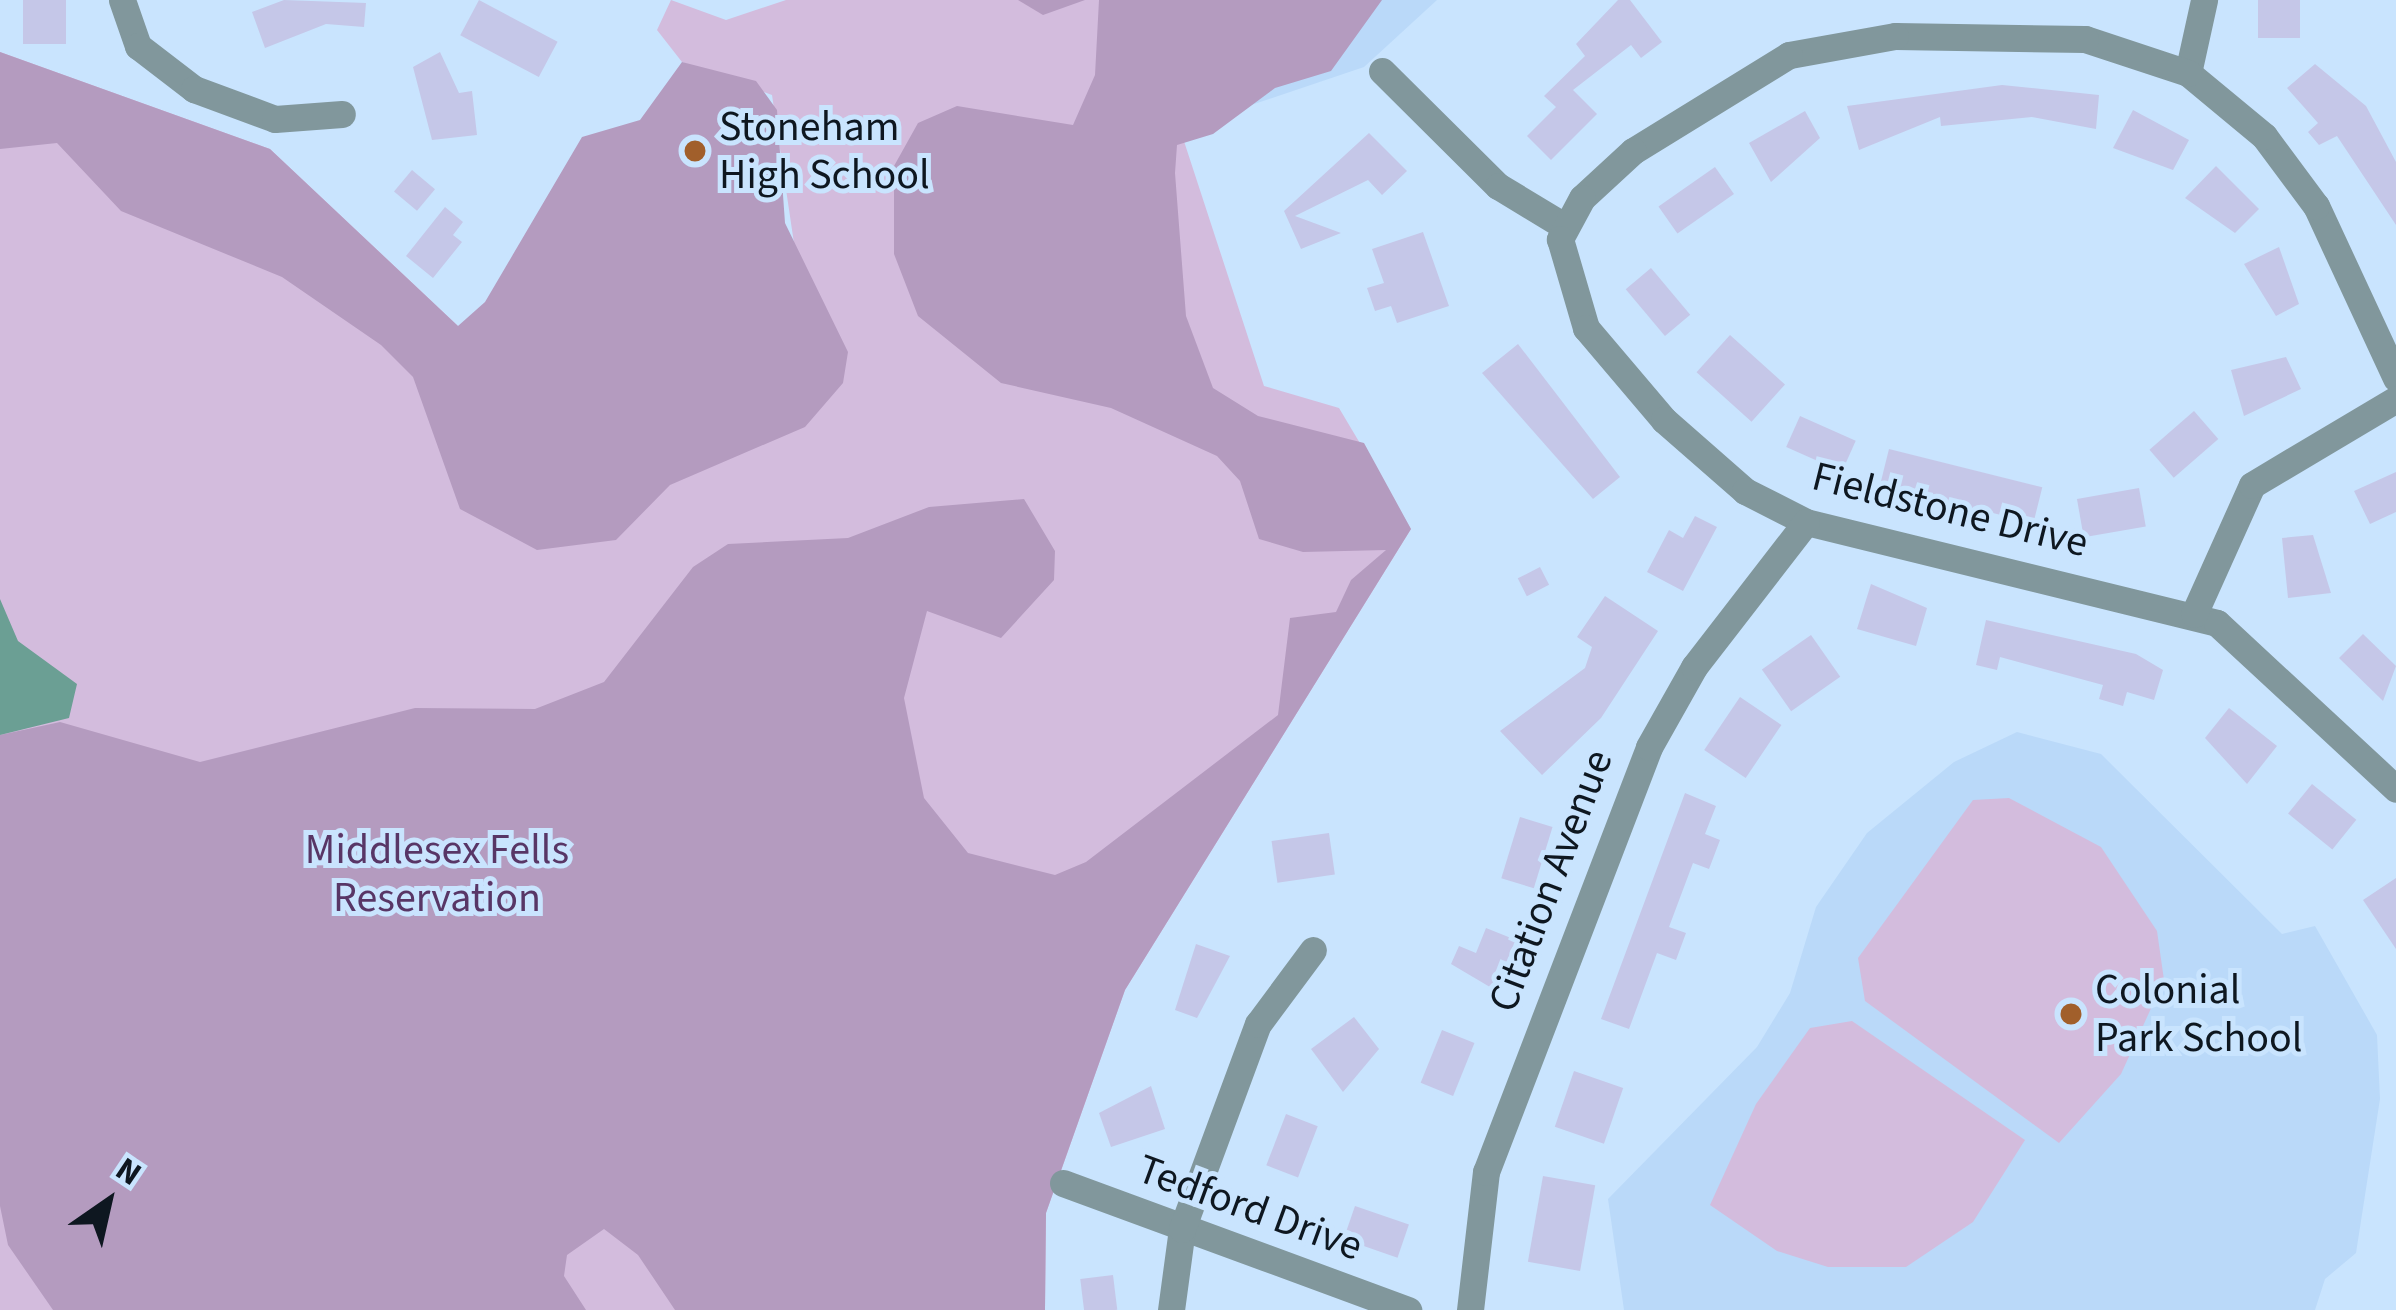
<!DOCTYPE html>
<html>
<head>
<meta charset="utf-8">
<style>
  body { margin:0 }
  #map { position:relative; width:2396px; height:1310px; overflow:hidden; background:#c9e4fe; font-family:"Source Sans 3",sans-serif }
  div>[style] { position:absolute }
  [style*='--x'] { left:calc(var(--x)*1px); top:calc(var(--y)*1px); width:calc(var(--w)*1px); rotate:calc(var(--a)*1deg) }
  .built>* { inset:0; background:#bad9f9 }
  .green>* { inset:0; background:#d3bcdd }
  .forest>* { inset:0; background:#b49bbf }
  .water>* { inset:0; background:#6b9f94 }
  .building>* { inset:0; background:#c5c7e8; transform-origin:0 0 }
  .street>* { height:27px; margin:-13.5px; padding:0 13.5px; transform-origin:13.5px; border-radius:13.5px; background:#81979c }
  .dots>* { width:33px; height:33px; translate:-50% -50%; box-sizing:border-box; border:6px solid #c9e4fe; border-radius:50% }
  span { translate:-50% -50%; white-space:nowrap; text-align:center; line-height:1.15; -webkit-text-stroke:10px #c9e4fe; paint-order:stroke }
  .poi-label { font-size:42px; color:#0e1720 }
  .left { translate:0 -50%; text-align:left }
  .street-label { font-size:42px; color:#0e1720 }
  .park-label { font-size:42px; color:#583666 }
  .north { position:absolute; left:48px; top:1142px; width:120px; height:120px; -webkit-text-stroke:9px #c9e4fe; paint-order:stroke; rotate:34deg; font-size:33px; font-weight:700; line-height:48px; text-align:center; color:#0e1720 }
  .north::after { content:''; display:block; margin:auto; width:42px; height:54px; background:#0e1720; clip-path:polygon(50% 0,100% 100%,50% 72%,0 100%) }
</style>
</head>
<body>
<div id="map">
  <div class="built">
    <i style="clip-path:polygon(1109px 0,1437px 0,1364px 67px,1180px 129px)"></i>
    <i style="clip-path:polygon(2017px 732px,2101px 754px,2282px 934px,2315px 926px,2377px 1035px,2380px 1099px,2356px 1253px,2325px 1279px,2315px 1310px,1624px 1310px,1608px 1199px,1757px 1047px,1790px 993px,1816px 907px,1867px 833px,1954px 762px)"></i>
  </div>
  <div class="green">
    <i style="clip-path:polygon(671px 0,726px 20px,786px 0,1109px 0,1180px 129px,1264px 386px,1339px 408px,1411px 529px,1125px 990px,1046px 1213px,1045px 1310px,0 1310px,0 52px,270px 149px,458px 326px,795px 250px,772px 95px,682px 62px,657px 30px)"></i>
    <i style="clip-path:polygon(2009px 798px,2101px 847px,2157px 931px,2164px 980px,2121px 1074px,2059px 1143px,1865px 1001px,1858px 958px,1973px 800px)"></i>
    <i style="clip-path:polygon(1852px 1021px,2025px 1140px,1973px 1222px,1906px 1267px,1828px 1267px,1777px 1251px,1710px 1205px,1756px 1104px,1810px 1028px)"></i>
  </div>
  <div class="forest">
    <i style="clip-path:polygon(1018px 0,1085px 0,1043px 15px)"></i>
    <i style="clip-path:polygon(1099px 0,1382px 0,1331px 71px,1275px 88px,1213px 134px,1177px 145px,1175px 173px,1186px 316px,1213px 388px,1258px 416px,1364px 443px,1411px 529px,1125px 990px,1046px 1213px,1045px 1310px,675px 1310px,638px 1255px,604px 1229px,567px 1255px,564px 1276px,586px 1310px,53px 1310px,8px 1245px,0 1206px,0 735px,60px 722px,200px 762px,415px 708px,535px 709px,604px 682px,693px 567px,728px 544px,848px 538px,929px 507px,1024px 499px,1055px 551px,1054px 580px,1001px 638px,927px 611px,904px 698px,924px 798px,968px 853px,1055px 875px,1086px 862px,1278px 715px,1290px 618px,1336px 612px,1351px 580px,1386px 550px,1303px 552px,1259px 539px,1240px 481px,1217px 456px,1111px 408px,1001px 383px,918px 316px,894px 254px,894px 166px,918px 123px,957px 106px,1073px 125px,1095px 75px)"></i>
    <i style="clip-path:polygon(0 52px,270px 149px,458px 326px,485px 302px,582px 137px,640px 120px,682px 62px,756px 81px,777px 110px,785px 223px,848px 352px,843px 383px,805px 427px,670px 485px,616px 540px,537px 550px,460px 509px,413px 377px,381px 345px,282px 277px,121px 211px,57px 143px,0 149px)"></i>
  </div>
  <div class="water">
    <i style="clip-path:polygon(0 599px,18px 641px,77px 684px,69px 718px,0 735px)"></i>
  </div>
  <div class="building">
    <i style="left:23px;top:0;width:43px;height:44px"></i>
    <i style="clip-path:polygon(284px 0,366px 3px,364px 27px,326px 24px,265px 48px,252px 12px)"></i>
    <i style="left:479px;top:0;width:89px;height:40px;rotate:28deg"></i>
    <i style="clip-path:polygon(1618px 0,1630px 0,1662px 42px,1641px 58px,1631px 45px,1573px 90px,1597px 114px,1551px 160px,1527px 136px,1556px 107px,1544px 96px,1585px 56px,1576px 44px)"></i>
    <i style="left:2258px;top:0;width:42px;height:38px"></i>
    <i style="clip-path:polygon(440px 52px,459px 93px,472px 91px,477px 135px,432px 140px,413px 67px)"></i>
    <i style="clip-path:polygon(2315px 64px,2366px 106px,2396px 162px,2396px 225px,2337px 136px,2319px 145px,2308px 132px,2318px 123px,2287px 88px)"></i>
    <i style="clip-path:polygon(2002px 85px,2099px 95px,2096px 129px,2032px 117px,1941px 126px,1940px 117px,1859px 150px,1847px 106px)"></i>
    <i style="clip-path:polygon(2133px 110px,2189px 140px,2173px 170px,2113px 148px)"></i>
    <i style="clip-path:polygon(1805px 111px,1820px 138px,1771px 182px,1749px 143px)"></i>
    <i style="clip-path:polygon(1369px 133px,1407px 171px,1382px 195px,1368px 180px,1295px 216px,1341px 233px,1301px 249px,1284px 211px)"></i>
    <i style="clip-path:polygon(2216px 166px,2259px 209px,2235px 233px,2185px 198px)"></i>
    <i style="left:1715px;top:167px;width:33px;height:69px;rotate:55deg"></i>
    <i style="left:412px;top:170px;width:30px;height:28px;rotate:40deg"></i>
    <i style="clip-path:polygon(445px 207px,463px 222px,453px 235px,462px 242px,433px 278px,406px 256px)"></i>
    <i style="clip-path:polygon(1423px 232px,1449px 306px,1397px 323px,1391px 306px,1375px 311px,1367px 288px,1384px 283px,1372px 249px)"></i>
    <i style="clip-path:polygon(2279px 247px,2299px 304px,2276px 316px,2244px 264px)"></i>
    <i style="left:1651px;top:268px;width:61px;height:33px;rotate:50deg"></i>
    <i style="left:1730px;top:335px;width:74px;height:50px;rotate:42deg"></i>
    <i style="clip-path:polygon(1518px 344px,1620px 477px,1593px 499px,1482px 373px)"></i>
    <i style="clip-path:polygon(2286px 357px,2301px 389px,2244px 416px,2231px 370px)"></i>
    <i style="left:2194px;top:411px;width:37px;height:59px;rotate:49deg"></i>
    <i style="left:1800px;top:416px;width:61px;height:34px;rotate:24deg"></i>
    <i style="left:1889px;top:449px;width:158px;height:37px;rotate:14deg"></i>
    <i style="clip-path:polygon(2396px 472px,2396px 512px,2370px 524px,2354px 491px)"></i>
    <i style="left:2139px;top:488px;width:39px;height:63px;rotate:80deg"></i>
    <i style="clip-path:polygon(1695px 516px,1717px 527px,1683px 591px,1647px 572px,1669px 530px,1683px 538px)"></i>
    <i style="clip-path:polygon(2313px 535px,2331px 593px,2288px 598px,2282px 538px)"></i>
    <i style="left:1540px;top:567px;width:20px;height:25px;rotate:63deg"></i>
    <i style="clip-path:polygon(1871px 584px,1927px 608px,1916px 646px,1857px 629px)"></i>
    <i style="clip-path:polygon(1605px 596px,1658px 631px,1601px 718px,1542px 775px,1500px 731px,1585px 668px,1592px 647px,1577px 637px)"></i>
    <i style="clip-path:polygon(1986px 620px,2136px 654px,2163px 670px,2154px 700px,2127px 692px,2123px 706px,2099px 699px,2103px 685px,2000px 657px,1997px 670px,1976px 665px)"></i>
    <i style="clip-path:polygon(2363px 634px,2396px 666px,2383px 701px,2339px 658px)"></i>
    <i style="left:1811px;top:635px;width:51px;height:60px;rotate:55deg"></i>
    <i style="left:1740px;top:697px;width:50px;height:64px;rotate:34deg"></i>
    <i style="clip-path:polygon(2229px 708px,2277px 746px,2247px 784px,2205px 738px)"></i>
    <i style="left:2312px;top:784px;width:57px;height:38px;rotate:39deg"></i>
    <i style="clip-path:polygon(1685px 793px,1716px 806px,1705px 834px,1720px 840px,1709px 869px,1693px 863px,1669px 927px,1686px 933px,1676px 960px,1657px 953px,1629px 1029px,1601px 1019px)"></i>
    <i style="left:1520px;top:817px;width:34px;height:64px;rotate:17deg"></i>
    <i style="left:1329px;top:833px;width:42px;height:58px;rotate:82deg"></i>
    <i style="clip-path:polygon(2396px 878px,2396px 949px,2363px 900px)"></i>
    <i style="clip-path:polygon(1486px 928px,1516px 940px,1495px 990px,1451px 964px,1459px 946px,1476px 953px)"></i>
    <i style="clip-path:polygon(1196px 944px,1230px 956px,1197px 1018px,1175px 1010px)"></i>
    <i style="clip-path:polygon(1354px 1017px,1379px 1049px,1343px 1092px,1311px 1049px)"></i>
    <i style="left:1442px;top:1030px;width:35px;height:57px;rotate:22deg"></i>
    <i style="left:1574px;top:1071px;width:52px;height:59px;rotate:19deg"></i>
    <i style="clip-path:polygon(1151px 1086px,1165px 1129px,1111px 1147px,1099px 1113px)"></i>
    <i style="left:1286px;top:1114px;width:34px;height:55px;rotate:21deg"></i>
    <i style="left:1543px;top:1176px;width:53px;height:87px;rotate:10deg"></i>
    <i style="left:1355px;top:1206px;width:57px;height:35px;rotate:19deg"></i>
    <i style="left:1113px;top:1275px;width:35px;height:33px;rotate:83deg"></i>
  </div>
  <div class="street">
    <i style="--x:122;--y:0;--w:49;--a:70.8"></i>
    <i style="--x:138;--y:46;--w:71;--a:37.5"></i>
    <i style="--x:194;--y:89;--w:86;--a:20.3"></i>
    <i style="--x:275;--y:119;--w:67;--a:-4.3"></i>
    <i style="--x:1382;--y:71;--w:163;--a:44.8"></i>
    <i style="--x:1498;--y:186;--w:77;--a:31.2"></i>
    <i style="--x:2188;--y:73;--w:75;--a:-77.6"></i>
    <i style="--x:2396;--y:378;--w:190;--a:-114.9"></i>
    <i style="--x:2316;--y:206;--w:87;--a:-126.6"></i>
    <i style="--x:2264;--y:136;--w:99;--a:-140.3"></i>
    <i style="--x:2188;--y:73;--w:108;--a:-161.7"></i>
    <i style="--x:2085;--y:39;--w:190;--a:-179.1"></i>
    <i style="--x:1895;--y:36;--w:108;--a:169.8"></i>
    <i style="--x:1789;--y:55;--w:183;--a:148.4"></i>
    <i style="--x:1633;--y:151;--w:69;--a:137.3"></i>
    <i style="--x:1582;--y:198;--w:47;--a:118.2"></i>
    <i style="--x:1560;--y:239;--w:93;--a:73.7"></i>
    <i style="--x:1586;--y:328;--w:121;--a:49.7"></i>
    <i style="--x:1664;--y:420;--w:108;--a:41.2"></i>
    <i style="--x:1745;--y:491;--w:68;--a:26.9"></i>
    <i style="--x:1806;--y:522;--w:423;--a:13.8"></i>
    <i style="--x:2217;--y:623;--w:244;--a:42.8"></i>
    <i style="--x:2194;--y:614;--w:141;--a:-65.8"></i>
    <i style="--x:2252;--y:485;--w:168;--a:-30.8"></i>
    <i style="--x:1063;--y:1183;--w:368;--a:20.2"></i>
    <i style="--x:1171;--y:1310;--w:82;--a:-82.3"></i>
    <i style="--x:1182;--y:1229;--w:219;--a:-69.7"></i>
    <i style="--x:1258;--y:1024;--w:92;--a:-53.4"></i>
    <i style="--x:1470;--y:1310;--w:139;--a:-83.4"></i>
    <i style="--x:1486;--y:1172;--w:455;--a:-69"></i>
    <i style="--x:1649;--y:747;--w:92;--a:-60.6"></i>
    <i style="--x:1694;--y:667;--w:183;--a:-52.3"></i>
  </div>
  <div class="dots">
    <i style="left:695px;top:151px;background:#a15f2b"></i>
    <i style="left:2071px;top:1014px;background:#a15f2b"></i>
  </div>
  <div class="poi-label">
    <span class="left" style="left:719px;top:151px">Stoneham<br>High School</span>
    <span class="left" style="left:2095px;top:1014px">Colonial<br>Park School</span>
  </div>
  <div class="street-label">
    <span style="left:1950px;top:510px;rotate:14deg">Fieldstone Drive</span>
    <span style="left:1551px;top:881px;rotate:-69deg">Citation Avenue</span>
    <span style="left:1250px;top:1208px;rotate:20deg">Tedford Drive</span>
  </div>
  <div class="park-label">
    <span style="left:437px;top:874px">Middlesex Fells<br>Reservation</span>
  </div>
  <div class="north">N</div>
</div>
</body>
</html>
